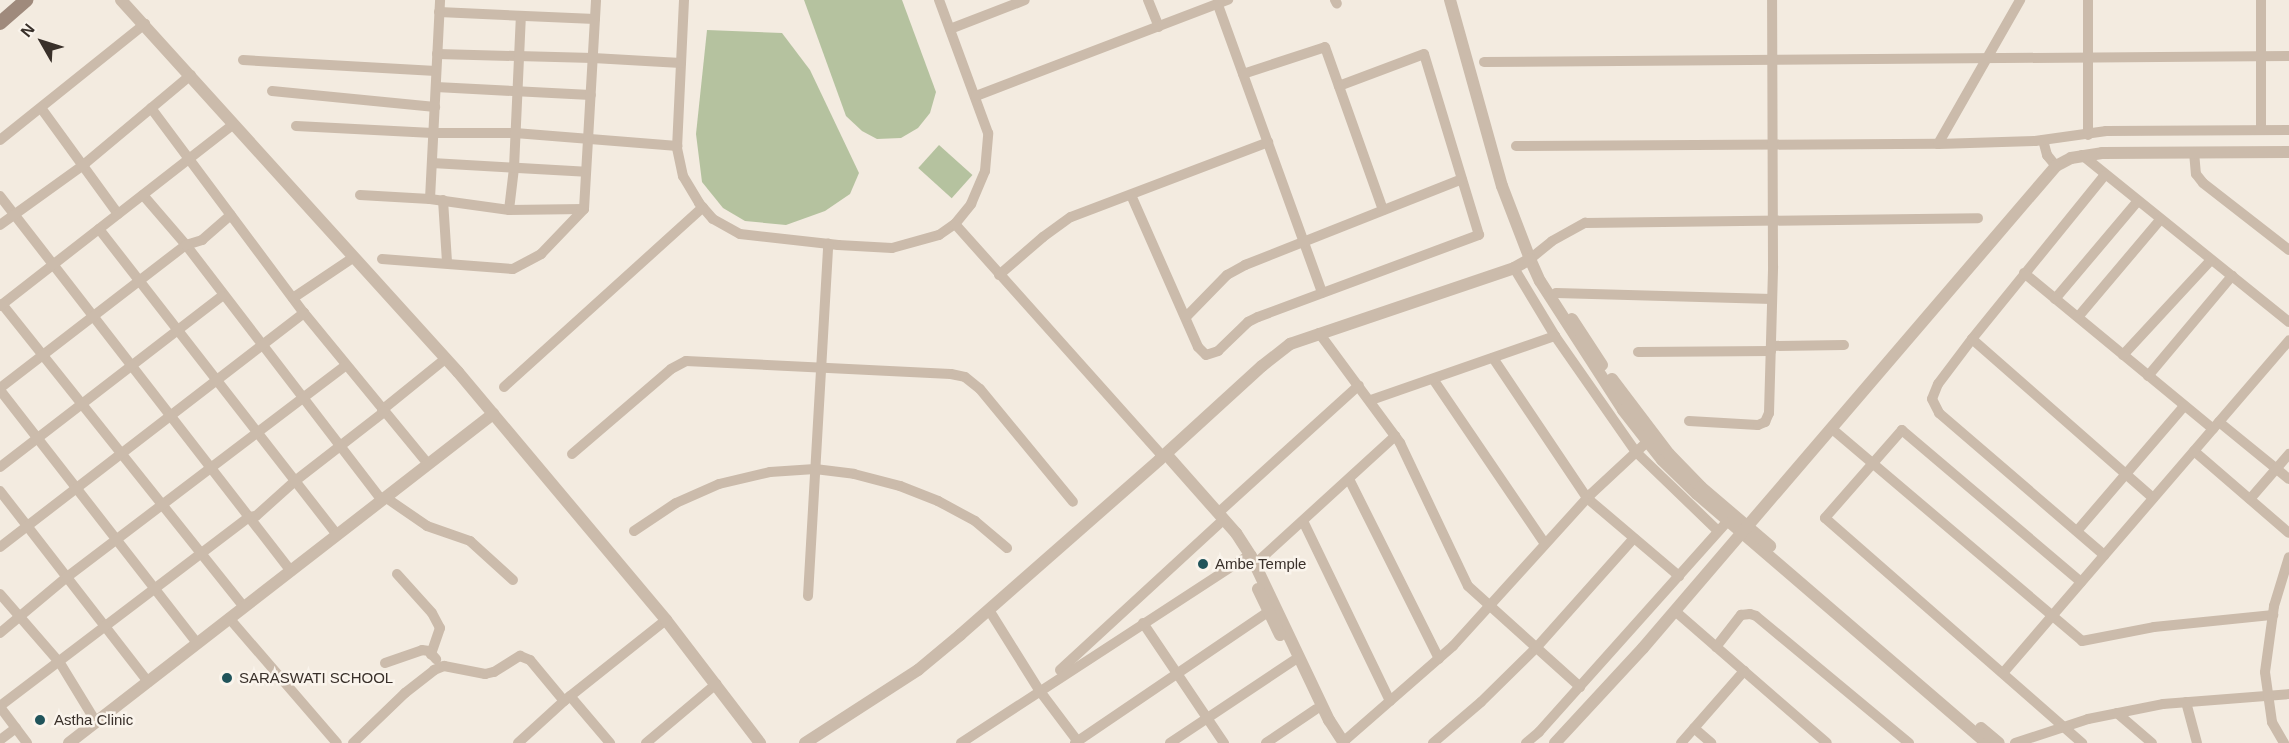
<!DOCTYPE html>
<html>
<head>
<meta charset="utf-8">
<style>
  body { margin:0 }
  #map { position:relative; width:2289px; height:743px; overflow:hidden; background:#f3ebe0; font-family:Helvetica,sans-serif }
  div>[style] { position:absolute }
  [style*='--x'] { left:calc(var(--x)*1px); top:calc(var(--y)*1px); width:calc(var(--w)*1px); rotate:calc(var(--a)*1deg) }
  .green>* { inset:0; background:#b5c29f; transform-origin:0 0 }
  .minor>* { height:10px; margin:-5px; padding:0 5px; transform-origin:5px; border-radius:5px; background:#cbbbab }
  .tertiary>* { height:12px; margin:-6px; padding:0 6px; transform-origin:6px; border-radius:6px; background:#cbbbab }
  .secondary>* { height:14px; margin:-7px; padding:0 7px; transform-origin:7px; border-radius:7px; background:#9f8a7c }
  .dots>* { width:16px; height:16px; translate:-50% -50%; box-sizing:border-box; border:3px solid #faf4ec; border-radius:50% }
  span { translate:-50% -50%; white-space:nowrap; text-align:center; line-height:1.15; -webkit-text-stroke:5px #faf4ec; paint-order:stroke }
  .poi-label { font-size:15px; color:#39302a }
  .left { translate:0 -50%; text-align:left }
  .north { position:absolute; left:12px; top:12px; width:60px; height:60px; -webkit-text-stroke:4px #faf4ec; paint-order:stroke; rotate:309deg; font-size:16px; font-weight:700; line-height:24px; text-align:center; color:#39302a }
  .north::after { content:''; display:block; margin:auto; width:21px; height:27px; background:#39302a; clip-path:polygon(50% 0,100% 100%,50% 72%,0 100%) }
</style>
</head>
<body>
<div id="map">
  <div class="green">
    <i style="clip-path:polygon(804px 0,902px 0,936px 92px,930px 113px,918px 128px,901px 138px,877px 139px,862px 131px,846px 116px)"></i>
    <i style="clip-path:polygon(707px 30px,782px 33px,810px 70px,859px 173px,850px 194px,825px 211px,786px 225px,745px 221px,723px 208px,702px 182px,696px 134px)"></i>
    <i style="left:939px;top:145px;width:45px;height:31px;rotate:42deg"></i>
  </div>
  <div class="minor">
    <i style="--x:684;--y:0;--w:148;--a:92.7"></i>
    <i style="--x:677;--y:148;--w:29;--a:78"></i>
    <i style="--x:683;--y:176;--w:31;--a:59"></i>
    <i style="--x:699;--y:203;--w:21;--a:49"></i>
    <i style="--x:713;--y:219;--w:31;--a:29"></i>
    <i style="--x:740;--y:234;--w:99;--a:6.4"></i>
    <i style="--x:838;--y:245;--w:54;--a:3.2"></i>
    <i style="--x:892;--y:248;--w:49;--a:-15.5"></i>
    <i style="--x:939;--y:235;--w:19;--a:-35"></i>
    <i style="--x:955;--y:224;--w:26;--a:-51"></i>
    <i style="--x:971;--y:204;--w:36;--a:-67"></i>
    <i style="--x:985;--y:171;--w:38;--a:-85"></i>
    <i style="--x:988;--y:133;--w:142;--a:-110.2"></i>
    <i style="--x:1148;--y:0;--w:29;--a:68"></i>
    <i style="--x:1335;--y:0;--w:4;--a:63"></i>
    <i style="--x:1218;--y:5;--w:306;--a:70.1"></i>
    <i style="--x:439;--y:12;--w:156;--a:2.6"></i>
    <i style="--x:950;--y:29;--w:80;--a:-21.1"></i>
    <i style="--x:437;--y:54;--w:156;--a:1.5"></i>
    <i style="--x:593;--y:58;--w:88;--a:3.3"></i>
    <i style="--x:243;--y:60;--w:193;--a:3.3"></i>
    <i style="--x:1484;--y:62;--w:805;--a:-0.43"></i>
    <i style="--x:1243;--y:74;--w:86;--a:-18.2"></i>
    <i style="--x:1325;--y:47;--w:173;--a:70.4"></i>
    <i style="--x:436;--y:87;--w:155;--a:3"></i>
    <i style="--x:272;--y:91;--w:164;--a:5.6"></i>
    <i style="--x:976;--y:96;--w:270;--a:-20.9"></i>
    <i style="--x:41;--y:108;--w:131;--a:54"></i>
    <i style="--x:151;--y:108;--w:256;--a:53.3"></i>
    <i style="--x:304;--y:313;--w:195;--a:50.6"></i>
    <i style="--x:296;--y:126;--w:137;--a:2.9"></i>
    <i style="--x:433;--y:133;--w:82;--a:0"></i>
    <i style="--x:515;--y:133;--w:163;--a:4.6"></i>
    <i style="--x:2261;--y:130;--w:130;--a:-90"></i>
    <i style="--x:2088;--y:135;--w:135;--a:-90"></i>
    <i style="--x:0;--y:140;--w:186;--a:-38.7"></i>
    <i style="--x:2043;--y:140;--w:16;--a:75"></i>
    <i style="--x:2047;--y:155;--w:14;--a:51"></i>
    <i style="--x:1938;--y:144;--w:166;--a:-60.3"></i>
    <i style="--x:1516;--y:146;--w:422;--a:-0.3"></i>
    <i style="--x:1938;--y:144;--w:97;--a:-1.8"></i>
    <i style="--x:2035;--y:141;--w:72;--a:-8"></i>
    <i style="--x:2106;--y:131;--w:183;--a:-0.3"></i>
    <i style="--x:2194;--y:152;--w:22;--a:85"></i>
    <i style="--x:2196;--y:174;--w:11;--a:52"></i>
    <i style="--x:2203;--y:183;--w:109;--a:37.9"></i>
    <i style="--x:2082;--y:155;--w:266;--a:38.9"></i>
    <i style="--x:432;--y:163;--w:154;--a:3.3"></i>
    <i style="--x:2104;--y:176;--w:210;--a:129"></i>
    <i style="--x:1972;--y:339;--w:56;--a:127.1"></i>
    <i style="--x:1938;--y:384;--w:16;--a:112"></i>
    <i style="--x:1932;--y:399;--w:16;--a:63"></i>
    <i style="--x:1939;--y:413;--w:218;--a:40.7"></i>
    <i style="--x:143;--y:195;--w:66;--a:49.3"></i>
    <i style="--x:186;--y:245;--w:322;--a:52.5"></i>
    <i style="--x:360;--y:195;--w:70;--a:3.3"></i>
    <i style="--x:430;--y:199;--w:199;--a:-87.1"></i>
    <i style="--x:1131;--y:195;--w:166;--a:66.2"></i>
    <i style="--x:1198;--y:347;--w:11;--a:45"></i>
    <i style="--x:1206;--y:355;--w:13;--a:-18"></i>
    <i style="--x:1218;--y:351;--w:42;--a:-44"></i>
    <i style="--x:1248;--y:322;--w:11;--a:-27"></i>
    <i style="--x:1258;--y:317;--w:236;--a:-20.4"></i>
    <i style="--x:1479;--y:235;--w:189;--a:-106.9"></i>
    <i style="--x:1424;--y:54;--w:91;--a:159.4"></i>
    <i style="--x:0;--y:196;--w:475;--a:52.2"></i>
    <i style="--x:430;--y:199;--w:80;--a:7.9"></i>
    <i style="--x:509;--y:210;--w:42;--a:-83.2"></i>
    <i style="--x:514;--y:168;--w:152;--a:-87.4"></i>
    <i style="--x:443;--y:200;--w:62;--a:86.3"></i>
    <i style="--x:509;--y:210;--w:75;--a:-0.8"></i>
    <i style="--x:955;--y:224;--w:312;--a:48.2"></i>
    <i style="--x:0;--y:225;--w:101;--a:-35.7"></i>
    <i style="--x:82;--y:166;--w:142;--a:-39.9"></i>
    <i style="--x:99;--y:229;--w:388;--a:52.1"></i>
    <i style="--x:382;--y:259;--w:131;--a:4.4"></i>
    <i style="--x:513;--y:269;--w:32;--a:-28"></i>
    <i style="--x:541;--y:254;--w:62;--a:-46.3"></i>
    <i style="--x:584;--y:209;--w:209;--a:-86.7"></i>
    <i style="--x:1530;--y:259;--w:28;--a:-39"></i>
    <i style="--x:1552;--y:241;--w:38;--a:-29"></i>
    <i style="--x:1585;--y:223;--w:393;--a:-0.7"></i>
    <i style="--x:1514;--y:268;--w:79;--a:58.9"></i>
    <i style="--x:1555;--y:336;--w:141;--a:55.1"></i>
    <i style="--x:1636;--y:452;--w:114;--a:43.9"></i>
    <i style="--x:2024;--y:273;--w:245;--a:39.5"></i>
    <i style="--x:999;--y:275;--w:58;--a:-40.8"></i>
    <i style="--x:1043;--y:237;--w:34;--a:-36"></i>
    <i style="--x:1071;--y:217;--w:211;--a:-20.8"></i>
    <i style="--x:1556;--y:293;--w:216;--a:1.6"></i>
    <i style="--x:293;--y:298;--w:73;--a:-33.9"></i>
    <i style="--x:2055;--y:299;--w:127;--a:-49.8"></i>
    <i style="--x:2;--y:304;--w:388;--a:51.4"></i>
    <i style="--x:0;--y:306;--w:296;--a:-37.9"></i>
    <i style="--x:1186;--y:317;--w:59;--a:-45.7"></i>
    <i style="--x:1227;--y:275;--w:21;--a:-29"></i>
    <i style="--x:1245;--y:265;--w:233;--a:-21.6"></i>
    <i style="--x:2078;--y:317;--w:127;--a:-49.8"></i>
    <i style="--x:1319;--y:333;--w:137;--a:53.6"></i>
    <i style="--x:1400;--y:443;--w:158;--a:64.6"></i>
    <i style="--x:1468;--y:586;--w:151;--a:42"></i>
    <i style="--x:1972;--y:339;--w:241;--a:41.3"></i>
    <i style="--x:1771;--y:346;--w:73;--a:-0.8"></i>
    <i style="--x:1638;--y:352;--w:133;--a:-0.4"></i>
    <i style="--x:2123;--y:355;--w:129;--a:-47.2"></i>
    <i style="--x:1493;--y:358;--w:169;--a:56.1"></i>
    <i style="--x:1587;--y:498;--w:121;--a:40.3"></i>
    <i style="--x:2148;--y:376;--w:131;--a:-50"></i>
    <i style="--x:1433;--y:379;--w:199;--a:55.8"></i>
    <i style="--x:504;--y:387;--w:268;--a:-42.1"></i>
    <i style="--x:0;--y:388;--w:235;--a:-37.6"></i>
    <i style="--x:186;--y:245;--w:17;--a:-17"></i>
    <i style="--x:202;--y:240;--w:38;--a:-41"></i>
    <i style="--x:0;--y:390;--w:321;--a:52.1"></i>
    <i style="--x:1371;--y:400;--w:195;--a:-19.2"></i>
    <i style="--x:382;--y:410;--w:81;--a:-39"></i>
    <i style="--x:1689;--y:421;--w:69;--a:3.3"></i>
    <i style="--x:1758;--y:425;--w:8;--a:-23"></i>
    <i style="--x:1765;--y:422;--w:10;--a:-66"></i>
    <i style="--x:1769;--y:413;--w:147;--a:-88.4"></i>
    <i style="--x:1773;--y:266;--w:266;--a:-90.2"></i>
    <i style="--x:2219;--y:422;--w:90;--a:39.2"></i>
    <i style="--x:1831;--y:428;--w:329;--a:40.3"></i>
    <i style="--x:2082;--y:641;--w:73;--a:-11"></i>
    <i style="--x:2154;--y:627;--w:120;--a:-5.8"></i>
    <i style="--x:2194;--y:451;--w:125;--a:40.8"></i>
    <i style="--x:572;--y:454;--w:130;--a:-40.6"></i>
    <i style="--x:671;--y:369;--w:17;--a:-28"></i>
    <i style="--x:686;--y:361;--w:265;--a:2.8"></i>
    <i style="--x:951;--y:374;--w:14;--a:12"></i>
    <i style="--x:965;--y:377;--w:19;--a:39"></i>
    <i style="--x:980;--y:389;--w:146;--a:50.5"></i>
    <i style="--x:0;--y:467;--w:280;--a:-37.6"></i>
    <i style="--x:1349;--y:479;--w:201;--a:63.4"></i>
    <i style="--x:0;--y:491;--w:242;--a:52.2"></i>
    <i style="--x:385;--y:497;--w:51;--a:34.6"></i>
    <i style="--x:427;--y:526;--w:46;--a:19.2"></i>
    <i style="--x:470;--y:541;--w:58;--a:42.2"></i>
    <i style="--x:2250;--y:499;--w:60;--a:-49.1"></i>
    <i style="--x:1218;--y:513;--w:190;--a:-42.2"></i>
    <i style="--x:1303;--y:521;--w:200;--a:64.2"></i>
    <i style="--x:634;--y:531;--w:50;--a:-33.7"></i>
    <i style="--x:676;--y:503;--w:47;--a:-23.8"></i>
    <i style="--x:719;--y:484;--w:52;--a:-13.2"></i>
    <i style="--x:770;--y:472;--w:45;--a:-3.8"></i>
    <i style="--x:815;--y:469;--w:39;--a:7"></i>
    <i style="--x:854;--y:474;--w:48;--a:14.6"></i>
    <i style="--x:900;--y:486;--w:41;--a:21.5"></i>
    <i style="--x:938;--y:501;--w:42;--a:28.4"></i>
    <i style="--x:975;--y:521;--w:42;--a:40.2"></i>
    <i style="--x:2077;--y:531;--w:165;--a:-49.4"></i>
    <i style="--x:0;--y:547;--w:384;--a:-37.6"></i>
    <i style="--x:1255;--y:564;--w:190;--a:-42.4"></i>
    <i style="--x:397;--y:574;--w:52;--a:48.1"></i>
    <i style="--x:432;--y:613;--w:17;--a:62"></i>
    <i style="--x:440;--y:628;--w:28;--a:109"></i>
    <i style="--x:2081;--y:582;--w:235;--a:-139.7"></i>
    <i style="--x:1902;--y:430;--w:117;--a:131.2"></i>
    <i style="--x:1825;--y:518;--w:342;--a:41.2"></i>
    <i style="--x:0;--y:594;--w:91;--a:49"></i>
    <i style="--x:60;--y:663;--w:69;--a:58.6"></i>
    <i style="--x:808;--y:596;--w:353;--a:-86.7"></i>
    <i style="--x:989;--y:610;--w:94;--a:58"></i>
    <i style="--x:1039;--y:690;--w:66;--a:53"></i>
    <i style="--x:1675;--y:611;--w:201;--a:41"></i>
    <i style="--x:229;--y:618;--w:165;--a:49.2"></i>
    <i style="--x:1143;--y:623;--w:145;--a:56"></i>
    <i style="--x:0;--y:633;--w:87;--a:-39.9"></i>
    <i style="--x:67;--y:577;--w:349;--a:-37.2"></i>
    <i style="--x:1716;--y:647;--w:41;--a:-52"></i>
    <i style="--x:1741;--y:615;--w:9;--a:-6"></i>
    <i style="--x:1750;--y:614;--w:6;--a:18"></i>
    <i style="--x:1756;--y:616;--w:199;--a:39.7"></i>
    <i style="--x:385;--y:663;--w:39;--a:-19"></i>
    <i style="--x:422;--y:650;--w:7;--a:8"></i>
    <i style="--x:429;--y:651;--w:11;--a:49"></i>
    <i style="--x:1060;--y:670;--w:216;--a:-42.6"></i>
    <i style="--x:2003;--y:673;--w:439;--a:-49.3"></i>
    <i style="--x:570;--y:696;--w:62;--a:49.6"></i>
    <i style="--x:2186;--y:702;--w:42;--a:75"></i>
    <i style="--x:0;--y:706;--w:313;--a:-37.2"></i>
    <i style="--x:249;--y:517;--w:7;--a:-8"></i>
    <i style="--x:256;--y:516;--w:52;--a:-41.9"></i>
    <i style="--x:295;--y:481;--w:113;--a:-37.8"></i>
    <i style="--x:0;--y:707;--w:45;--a:53.1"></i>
    <i style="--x:2117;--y:713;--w:46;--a:40.6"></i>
    <i style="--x:1694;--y:728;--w:23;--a:41"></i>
    <i style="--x:0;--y:740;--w:20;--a:-37"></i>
    <i style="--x:1343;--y:742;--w:146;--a:-41.1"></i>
    <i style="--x:1453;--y:646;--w:205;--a:-47.8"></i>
    <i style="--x:1591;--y:494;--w:78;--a:-42.9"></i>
    <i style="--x:353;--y:743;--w:72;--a:-43.9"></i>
    <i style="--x:405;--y:693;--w:37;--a:-38"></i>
    <i style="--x:434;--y:670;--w:11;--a:-22"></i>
    <i style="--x:444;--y:666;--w:42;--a:11"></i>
    <i style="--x:485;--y:674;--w:9;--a:-13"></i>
    <i style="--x:494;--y:672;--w:31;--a:-32"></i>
    <i style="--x:520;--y:656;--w:11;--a:22"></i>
    <i style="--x:530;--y:660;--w:53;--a:50.3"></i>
    <i style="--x:564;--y:701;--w:130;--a:-38.5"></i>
    <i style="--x:518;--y:743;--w:62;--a:-42.4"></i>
    <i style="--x:646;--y:743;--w:92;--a:-40.1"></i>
    <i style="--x:961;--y:743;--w:339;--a:-33.1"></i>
    <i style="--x:1075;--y:743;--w:233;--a:-34.2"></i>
    <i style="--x:1170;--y:743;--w:148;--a:-33.7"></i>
    <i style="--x:1266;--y:743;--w:60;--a:-34.2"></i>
    <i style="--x:1433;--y:743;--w:63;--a:-40.5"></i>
    <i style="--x:1481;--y:702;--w:77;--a:-44.5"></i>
    <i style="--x:1536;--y:648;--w:147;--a:-48.3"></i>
    <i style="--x:1526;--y:743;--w:17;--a:-40"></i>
    <i style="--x:1539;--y:732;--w:291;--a:-48.2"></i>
    <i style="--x:1681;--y:743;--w:96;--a:-48.8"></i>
    <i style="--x:2015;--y:743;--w:77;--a:-18.2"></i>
    <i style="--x:2088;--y:719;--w:76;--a:-11.3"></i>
    <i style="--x:2163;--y:704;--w:126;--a:-4.5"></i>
    <i style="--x:2284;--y:743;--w:24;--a:-120"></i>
    <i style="--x:2272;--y:722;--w:50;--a:-98"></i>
    <i style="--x:2265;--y:672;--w:67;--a:-82.2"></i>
    <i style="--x:2274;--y:606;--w:51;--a:-73"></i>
  </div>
  <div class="tertiary">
    <i style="--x:121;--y:0;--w:502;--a:47.83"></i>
    <i style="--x:458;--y:372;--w:324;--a:50"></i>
    <i style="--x:666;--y:620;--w:155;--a:52.6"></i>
    <i style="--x:1450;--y:0;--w:193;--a:74.4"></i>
    <i style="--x:1502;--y:186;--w:78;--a:69"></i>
    <i style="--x:1530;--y:259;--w:24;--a:66"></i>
    <i style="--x:1540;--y:281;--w:153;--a:57.2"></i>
    <i style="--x:1623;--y:410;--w:63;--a:52"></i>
    <i style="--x:1662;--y:460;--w:49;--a:44.2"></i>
    <i style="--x:1697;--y:494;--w:382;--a:40.7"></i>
    <i style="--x:1572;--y:319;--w:55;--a:56.9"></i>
    <i style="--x:1612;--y:379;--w:94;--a:52.8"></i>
    <i style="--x:1669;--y:454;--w:46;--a:45.9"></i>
    <i style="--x:1701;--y:487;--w:91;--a:40.5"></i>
    <i style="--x:1166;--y:454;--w:106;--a:48.5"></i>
    <i style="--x:1236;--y:533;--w:27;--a:57"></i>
    <i style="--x:1251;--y:556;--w:182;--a:64.6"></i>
    <i style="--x:1329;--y:720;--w:27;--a:57"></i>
    <i style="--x:1258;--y:589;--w:51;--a:64.4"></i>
    <i style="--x:1981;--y:728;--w:23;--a:40"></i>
    <i style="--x:69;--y:743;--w:537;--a:-37.81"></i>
    <i style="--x:805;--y:743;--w:135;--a:-32.9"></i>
    <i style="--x:918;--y:670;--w:55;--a:-39.8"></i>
    <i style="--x:960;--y:635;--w:266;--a:-41.3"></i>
    <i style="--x:1160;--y:459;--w:138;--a:-42.4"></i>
    <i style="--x:1262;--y:366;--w:36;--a:-38"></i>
    <i style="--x:1290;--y:344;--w:237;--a:-18.7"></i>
    <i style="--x:1514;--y:268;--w:18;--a:-29"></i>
    <i style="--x:1555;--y:743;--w:129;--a:-47.2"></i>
    <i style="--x:1643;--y:648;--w:635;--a:-49.41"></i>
    <i style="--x:2056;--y:166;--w:17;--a:-28"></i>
    <i style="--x:2071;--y:158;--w:31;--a:-9"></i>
    <i style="--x:2102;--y:153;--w:187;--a:-0.3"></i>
  </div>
  <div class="secondary">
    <i style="--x:0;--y:23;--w:35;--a:-41"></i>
  </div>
  <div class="dots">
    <i style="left:1203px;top:564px;background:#20545b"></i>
    <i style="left:227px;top:678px;background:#20545b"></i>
    <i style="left:40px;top:720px;background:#20545b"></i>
  </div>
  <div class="poi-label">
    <span class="left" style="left:1215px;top:564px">Ambe Temple</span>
    <span class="left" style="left:239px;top:678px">SARASWATI SCHOOL</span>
    <span class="left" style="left:54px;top:720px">Astha Clinic</span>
  </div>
  <div class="north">N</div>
</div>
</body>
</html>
